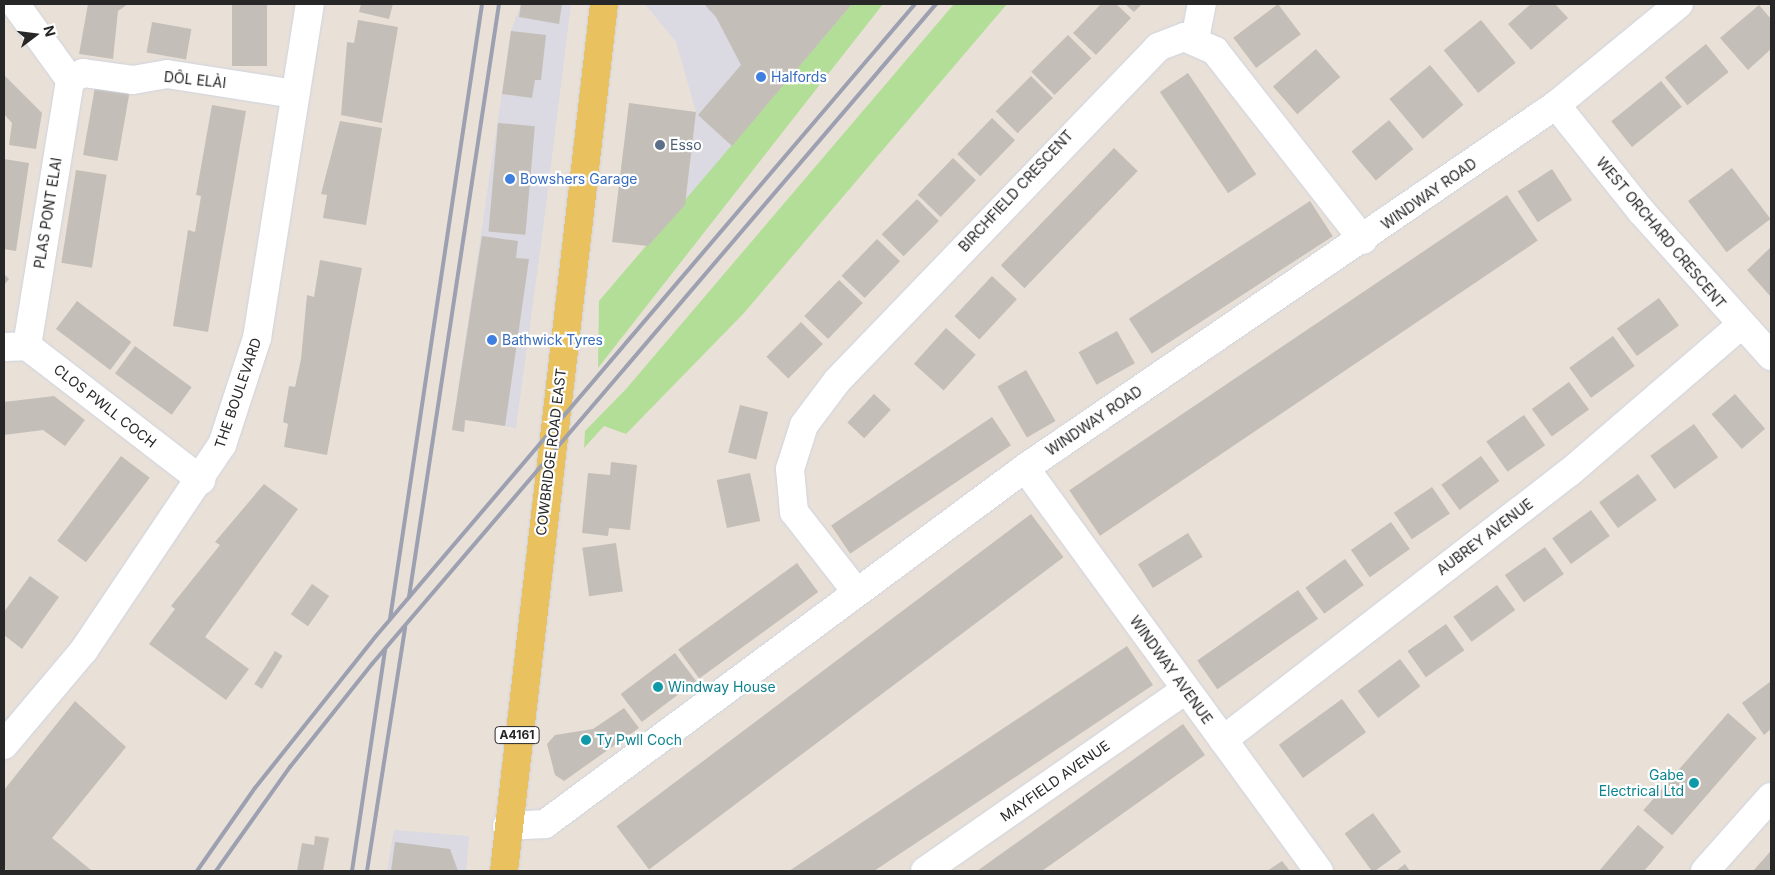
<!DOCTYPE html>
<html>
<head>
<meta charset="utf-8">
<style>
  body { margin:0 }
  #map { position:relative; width:1775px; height:875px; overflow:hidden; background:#e9e1d8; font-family:Inter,sans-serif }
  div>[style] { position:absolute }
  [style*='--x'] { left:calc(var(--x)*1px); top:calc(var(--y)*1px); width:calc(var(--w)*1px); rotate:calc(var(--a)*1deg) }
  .industrial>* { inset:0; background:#dbd9e1 }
  .green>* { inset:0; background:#b3de97 }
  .building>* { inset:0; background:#c4beb8; transform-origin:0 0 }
  .roads { filter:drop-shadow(0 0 1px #ced2df) drop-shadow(0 0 1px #ced2df) }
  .minor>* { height:28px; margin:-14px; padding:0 14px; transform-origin:14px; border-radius:14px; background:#fff }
  .major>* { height:28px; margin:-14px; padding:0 14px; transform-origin:14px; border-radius:14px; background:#e9c15e }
  .rail>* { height:4px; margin:-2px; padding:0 2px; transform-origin:2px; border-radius:2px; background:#9ca0b0 }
  .dots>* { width:14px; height:14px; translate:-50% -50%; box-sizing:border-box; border:2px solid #fff; border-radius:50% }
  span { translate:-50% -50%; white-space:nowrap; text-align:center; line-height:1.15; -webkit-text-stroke:4.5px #fff; paint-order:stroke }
  .shield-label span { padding:1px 4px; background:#fff; border:1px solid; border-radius:4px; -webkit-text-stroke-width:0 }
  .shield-label { font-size:12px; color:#272727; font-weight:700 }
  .shop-label { font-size:14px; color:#366cbe }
  .left { translate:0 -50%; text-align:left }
  .street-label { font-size:14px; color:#272727 }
  .service-label { font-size:14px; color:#4e5e75 }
  .culture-label { font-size:14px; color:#0d838f }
  .right { translate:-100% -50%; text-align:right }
  .frame { position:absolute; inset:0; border:5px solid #272727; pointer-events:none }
  .north { position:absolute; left:10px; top:10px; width:50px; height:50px; -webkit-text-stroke:4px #fff; paint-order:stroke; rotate:75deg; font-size:14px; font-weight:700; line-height:20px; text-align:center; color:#272727 }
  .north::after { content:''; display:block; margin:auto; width:18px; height:22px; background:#272727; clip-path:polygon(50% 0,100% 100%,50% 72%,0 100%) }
</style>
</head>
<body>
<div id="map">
  <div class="industrial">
    <i style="clip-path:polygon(521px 4px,571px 4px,542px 237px,516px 428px,466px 420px,464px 432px,452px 430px,511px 31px)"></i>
    <i style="clip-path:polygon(645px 4px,852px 4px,685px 205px,696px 112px,676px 42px)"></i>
    <i style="clip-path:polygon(394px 830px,469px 836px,466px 871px,387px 871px)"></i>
  </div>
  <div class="green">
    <i style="clip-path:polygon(852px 4px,883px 4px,598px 368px,599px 301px)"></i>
    <i style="clip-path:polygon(954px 4px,1007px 4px,744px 313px,626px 434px,604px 426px,584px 448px,585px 431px,626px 389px)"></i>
  </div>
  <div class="building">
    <i style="clip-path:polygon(88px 4px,128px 4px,118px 11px,113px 59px,79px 54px)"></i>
    <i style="left:232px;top:4px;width:35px;height:62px"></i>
    <i style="clip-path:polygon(361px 4px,393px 4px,389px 19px,359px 12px)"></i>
    <i style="clip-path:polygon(521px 4px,562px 4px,559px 24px,519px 17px)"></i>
    <i style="clip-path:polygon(704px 4px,852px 4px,732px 146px,698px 115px,741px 65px,716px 17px)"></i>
    <i style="clip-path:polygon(1101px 4px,1116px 4px,1131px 18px,1096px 55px,1073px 33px)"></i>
    <i style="clip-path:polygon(1125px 4px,1142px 4px,1134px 12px)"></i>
    <i style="left:1278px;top:4px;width:38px;height:56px;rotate:53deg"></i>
    <i style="clip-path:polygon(1531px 4px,1555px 4px,1568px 18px,1531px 50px,1508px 24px)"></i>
    <i style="clip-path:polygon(1759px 5px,1771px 19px,1771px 49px,1748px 70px,1720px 38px)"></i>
    <i style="clip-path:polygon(358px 20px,398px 27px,382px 123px,341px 115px,347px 42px,354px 43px)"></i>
    <i style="left:1481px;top:20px;width:55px;height:48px;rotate:51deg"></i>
    <i style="left:152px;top:22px;width:40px;height:31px;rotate:10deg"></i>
    <i style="clip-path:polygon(511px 31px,546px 35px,541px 80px,535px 80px,532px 98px,502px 94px)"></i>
    <i style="left:1068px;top:35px;width:33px;height:52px;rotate:45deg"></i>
    <i style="left:1706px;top:44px;width:36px;height:53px;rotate:51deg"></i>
    <i style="left:1316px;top:49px;width:37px;height:57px;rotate:49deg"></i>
    <i style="left:1430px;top:65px;width:52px;height:53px;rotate:50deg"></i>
    <i style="left:1188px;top:73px;width:122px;height:34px;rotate:56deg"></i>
    <i style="clip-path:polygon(4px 75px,42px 113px,36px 149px,9px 145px,12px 123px,4px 114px)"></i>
    <i style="left:1031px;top:76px;width:31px;height:50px;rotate:45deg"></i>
    <i style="left:1661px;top:81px;width:33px;height:64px;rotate:51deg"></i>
    <i style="left:95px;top:87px;width:35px;height:69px;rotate:10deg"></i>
    <i style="clip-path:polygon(629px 103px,696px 112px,685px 205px,648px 246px,612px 242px)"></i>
    <i style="clip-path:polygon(212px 105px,246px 111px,208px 332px,173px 326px,188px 230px,195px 232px,201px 196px,196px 195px)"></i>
    <i style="left:992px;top:118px;width:32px;height:50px;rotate:44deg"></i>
    <i style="left:1389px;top:120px;width:38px;height:49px;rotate:50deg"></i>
    <i style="clip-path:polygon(340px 121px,382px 128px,366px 225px,323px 218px,327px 195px,321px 194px)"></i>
    <i style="left:498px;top:123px;width:37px;height:109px;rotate:5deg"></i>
    <i style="left:1114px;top:148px;width:33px;height:163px;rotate:44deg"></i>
    <i style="left:953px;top:158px;width:32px;height:51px;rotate:44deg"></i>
    <i style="clip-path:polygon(4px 159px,29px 163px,16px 251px,4px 249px)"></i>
    <i style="left:1732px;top:168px;width:64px;height:55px;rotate:53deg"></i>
    <i style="left:1552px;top:169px;width:37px;height:41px;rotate:57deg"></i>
    <i style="left:76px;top:170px;width:31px;height:94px;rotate:9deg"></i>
    <i style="left:1507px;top:195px;width:55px;height:528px;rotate:56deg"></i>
    <i style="left:917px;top:199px;width:31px;height:50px;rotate:45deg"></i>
    <i style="left:1310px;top:201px;width:42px;height:216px;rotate:57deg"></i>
    <i style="clip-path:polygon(482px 236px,518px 241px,516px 258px,529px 259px,505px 426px,465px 420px,464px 432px,452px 430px)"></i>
    <i style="left:877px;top:239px;width:32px;height:51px;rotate:44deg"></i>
    <i style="clip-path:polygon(1771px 247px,1771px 297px,1747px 270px)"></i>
    <i style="clip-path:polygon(320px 260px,362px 268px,327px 455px,284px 447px,288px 424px,283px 422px,289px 386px,295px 387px,301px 359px,307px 295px,314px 297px)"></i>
    <i style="clip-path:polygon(4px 274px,9px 279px,4px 285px)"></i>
    <i style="left:992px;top:276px;width:34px;height:55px;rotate:43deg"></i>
    <i style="left:839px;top:280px;width:33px;height:50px;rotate:44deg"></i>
    <i style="left:1659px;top:298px;width:34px;height:52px;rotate:54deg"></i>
    <i style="left:77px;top:301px;width:68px;height:35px;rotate:37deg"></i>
    <i style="left:801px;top:322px;width:31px;height:49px;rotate:45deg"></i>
    <i style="left:946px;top:328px;width:40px;height:48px;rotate:42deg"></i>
    <i style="left:1117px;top:331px;width:37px;height:44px;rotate:61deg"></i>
    <i style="left:1613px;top:336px;width:37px;height:54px;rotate:54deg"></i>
    <i style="left:135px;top:346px;width:70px;height:34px;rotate:36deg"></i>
    <i style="left:1026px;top:370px;width:59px;height:33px;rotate:60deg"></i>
    <i style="left:1569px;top:382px;width:34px;height:46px;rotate:54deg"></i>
    <i style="left:874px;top:394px;width:23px;height:39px;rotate:43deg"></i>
    <i style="left:1735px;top:394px;width:46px;height:31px;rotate:49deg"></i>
    <i style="clip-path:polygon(54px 396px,85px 420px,65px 446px,43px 430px,4px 435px,4px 402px)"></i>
    <i style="left:740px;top:405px;width:29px;height:49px;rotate:14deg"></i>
    <i style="left:1524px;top:415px;width:37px;height:46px;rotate:55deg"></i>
    <i style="left:992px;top:417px;width:34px;height:194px;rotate:56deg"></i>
    <i style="left:1694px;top:424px;width:41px;height:54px;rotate:54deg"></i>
    <i style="left:121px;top:456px;width:36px;height:106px;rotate:37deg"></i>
    <i style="left:1481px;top:456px;width:31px;height:49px;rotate:54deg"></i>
    <i style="clip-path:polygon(611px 462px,637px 465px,630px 530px,609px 528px,608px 536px,582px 533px,588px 473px,610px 475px)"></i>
    <i style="left:750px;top:473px;width:49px;height:34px;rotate:78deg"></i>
    <i style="left:1638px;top:474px;width:32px;height:48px;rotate:54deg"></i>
    <i style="clip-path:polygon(264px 484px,298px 509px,205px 637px,249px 669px,226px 700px,149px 644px,175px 609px,171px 606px,220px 545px,215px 542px)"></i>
    <i style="left:1432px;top:487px;width:32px;height:46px;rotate:56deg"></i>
    <i style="left:1591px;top:510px;width:32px;height:48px;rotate:54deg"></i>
    <i style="left:1031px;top:514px;width:54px;height:519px;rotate:53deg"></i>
    <i style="left:1391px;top:522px;width:33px;height:49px;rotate:55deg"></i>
    <i style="left:1188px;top:533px;width:28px;height:59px;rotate:58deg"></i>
    <i style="left:616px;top:543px;width:49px;height:34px;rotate:82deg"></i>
    <i style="left:1545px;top:547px;width:33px;height:49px;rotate:55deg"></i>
    <i style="left:1345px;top:559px;width:32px;height:49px;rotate:54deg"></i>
    <i style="left:797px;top:563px;width:36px;height:147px;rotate:54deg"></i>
    <i style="clip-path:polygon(30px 576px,59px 597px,22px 649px,4px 635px,4px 612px)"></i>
    <i style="left:312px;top:584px;width:21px;height:37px;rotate:35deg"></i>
    <i style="left:1497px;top:585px;width:31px;height:54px;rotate:54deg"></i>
    <i style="left:1298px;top:590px;width:35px;height:123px;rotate:55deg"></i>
    <i style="left:1446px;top:624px;width:32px;height:47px;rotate:55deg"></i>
    <i style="clip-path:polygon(1127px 646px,1153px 685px,1023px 772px,874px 871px,789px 871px)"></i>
    <i style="left:275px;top:651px;width:9px;height:39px;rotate:32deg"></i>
    <i style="left:675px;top:653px;width:35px;height:68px;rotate:53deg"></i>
    <i style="left:1400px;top:659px;width:34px;height:53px;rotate:53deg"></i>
    <i style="clip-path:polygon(1771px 681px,1771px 729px,1764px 735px,1742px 703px)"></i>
    <i style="left:1342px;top:699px;width:41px;height:78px;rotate:54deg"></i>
    <i style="clip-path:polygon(75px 701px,126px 747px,52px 838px,91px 870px,8px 871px,4px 868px,4px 790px)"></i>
    <i style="clip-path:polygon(624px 708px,639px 728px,564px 781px,555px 775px,547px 744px,555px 735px,593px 729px)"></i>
    <i style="left:1728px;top:713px;width:38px;height:129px;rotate:41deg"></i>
    <i style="clip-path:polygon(1183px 724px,1205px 755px,1042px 871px,977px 871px)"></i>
    <i style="left:1373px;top:813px;width:48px;height:35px;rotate:54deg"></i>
    <i style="clip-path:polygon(1638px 825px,1664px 847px,1651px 863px,1644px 871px,1599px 871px)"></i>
    <i style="clip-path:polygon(315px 836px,329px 838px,323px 871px,297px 871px,302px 843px,314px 845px)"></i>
    <i style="clip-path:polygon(395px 842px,450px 849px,458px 871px,391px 871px)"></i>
    <i style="clip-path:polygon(1771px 850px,1771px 871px,1753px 871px,1769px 853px)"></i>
    <i style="clip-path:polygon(1282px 861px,1290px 871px,1267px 871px)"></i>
    <i style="clip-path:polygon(1405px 864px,1410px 871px,1396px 871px)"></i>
  </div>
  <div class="roads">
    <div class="minor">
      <i style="--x:16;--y:5;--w:92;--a:54.2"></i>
      <i style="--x:70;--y:80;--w:15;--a:-28"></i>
      <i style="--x:83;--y:73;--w:50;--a:8"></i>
      <i style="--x:133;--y:80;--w:35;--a:-10"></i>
      <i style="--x:167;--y:74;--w:130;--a:8.9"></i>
      <i style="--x:1195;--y:39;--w:36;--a:-79"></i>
      <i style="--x:1556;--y:105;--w:136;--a:51.3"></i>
      <i style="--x:1641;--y:211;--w:195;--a:48.1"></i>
      <i style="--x:27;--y:346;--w:269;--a:-80.8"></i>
      <i style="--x:4;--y:347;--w:23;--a:-2"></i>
      <i style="--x:27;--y:346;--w:220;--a:37.6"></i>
      <i style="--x:1025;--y:468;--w:499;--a:53.9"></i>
      <i style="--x:855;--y:590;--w:99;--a:-128"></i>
      <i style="--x:794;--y:512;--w:43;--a:-95.3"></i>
      <i style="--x:790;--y:469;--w:46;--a:-72.3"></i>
      <i style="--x:804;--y:425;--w:55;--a:-53.1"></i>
      <i style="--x:837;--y:381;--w:463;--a:-46.1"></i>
      <i style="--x:1158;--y:47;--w:28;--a:-21"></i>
      <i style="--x:1184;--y:37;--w:34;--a:24"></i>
      <i style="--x:1215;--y:51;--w:240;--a:51.9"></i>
      <i style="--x:1223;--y:740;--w:438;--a:-37.7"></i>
      <i style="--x:1570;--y:472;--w:224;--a:-40.7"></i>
      <i style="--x:4;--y:745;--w:124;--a:-49.9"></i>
      <i style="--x:84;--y:650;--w:247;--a:-56.1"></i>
      <i style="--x:222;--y:445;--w:113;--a:-71.9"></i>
      <i style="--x:257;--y:338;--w:338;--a:-81"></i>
      <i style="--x:507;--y:826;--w:38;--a:-3"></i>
      <i style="--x:545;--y:824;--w:598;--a:-36.56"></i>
      <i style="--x:1025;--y:468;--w:643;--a:-34.36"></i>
      <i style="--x:1556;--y:105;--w:159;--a:-39.4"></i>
      <i style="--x:925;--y:871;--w:317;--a:-34.8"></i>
      <i style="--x:1705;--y:871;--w:99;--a:-48.3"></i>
    </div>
    <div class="major">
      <i style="--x:504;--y:871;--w:873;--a:-83.42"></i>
    </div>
  </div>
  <div class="rail">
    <i style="--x:409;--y:597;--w:600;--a:-81.37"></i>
    <i style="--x:390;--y:619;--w:622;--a:-81.49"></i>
    <i style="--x:197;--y:871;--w:101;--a:-55.1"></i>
    <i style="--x:255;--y:788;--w:194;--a:-51.5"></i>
    <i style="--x:376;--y:636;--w:831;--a:-49.54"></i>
    <i style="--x:216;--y:871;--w:128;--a:-54.6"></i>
    <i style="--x:290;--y:767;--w:132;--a:-51.5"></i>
    <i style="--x:372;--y:664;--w:868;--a:-49.48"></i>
    <i style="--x:352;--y:871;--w:224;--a:-81.5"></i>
    <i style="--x:367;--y:871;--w:247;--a:-81.1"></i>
  </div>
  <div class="dots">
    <i style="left:761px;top:77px;background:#3f7fe0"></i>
    <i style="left:660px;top:145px;background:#5c6f8a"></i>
    <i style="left:510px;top:179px;background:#3f7fe0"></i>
    <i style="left:492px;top:340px;background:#3f7fe0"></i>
    <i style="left:658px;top:687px;background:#0f9aa8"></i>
    <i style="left:586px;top:740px;background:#0f9aa8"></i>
    <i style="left:1694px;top:783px;background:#0f9aa8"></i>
  </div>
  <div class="shield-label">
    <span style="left:517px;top:735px">A4161</span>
  </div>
  <div class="shop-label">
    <span class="left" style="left:771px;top:77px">Halfords</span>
    <span class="left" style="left:520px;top:179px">Bowshers Garage</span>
    <span class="left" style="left:502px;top:340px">Bathwick Tyres</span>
  </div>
  <div class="street-label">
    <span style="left:195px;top:80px;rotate:6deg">DÔL ELÀI</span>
    <span style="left:1016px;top:191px;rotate:-47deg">BIRCHFIELD CRESCENT</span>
    <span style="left:1429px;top:194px;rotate:-35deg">WINDWAY ROAD</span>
    <span style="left:48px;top:213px;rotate:-81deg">PLAS PONT ELAI</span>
    <span style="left:1661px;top:233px;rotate:50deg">WEST ORCHARD CRESCENT</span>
    <span style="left:238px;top:393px;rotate:-71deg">THE BOULEVARD</span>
    <span style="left:105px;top:406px;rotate:38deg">CLOS PWLL COCH</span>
    <span style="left:1094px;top:421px;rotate:-34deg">WINDWAY ROAD</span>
    <span style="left:551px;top:452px;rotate:-83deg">COWBRIDGE ROAD EAST</span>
    <span style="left:1485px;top:537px;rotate:-37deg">AUBREY AVENUE</span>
    <span style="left:1171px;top:670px;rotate:54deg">WINDWAY AVENUE</span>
    <span style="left:1055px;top:781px;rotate:-35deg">MAYFIELD AVENUE</span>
  </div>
  <div class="service-label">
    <span class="left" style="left:670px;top:145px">Esso</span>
  </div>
  <div class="culture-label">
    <span class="left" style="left:668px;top:687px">Windway House</span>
    <span class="left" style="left:596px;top:740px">Ty Pwll Coch</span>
    <span class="right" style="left:1684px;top:783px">Gabe<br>Electrical Ltd</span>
  </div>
  <div class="frame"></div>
  <div class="north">N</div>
</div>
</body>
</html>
